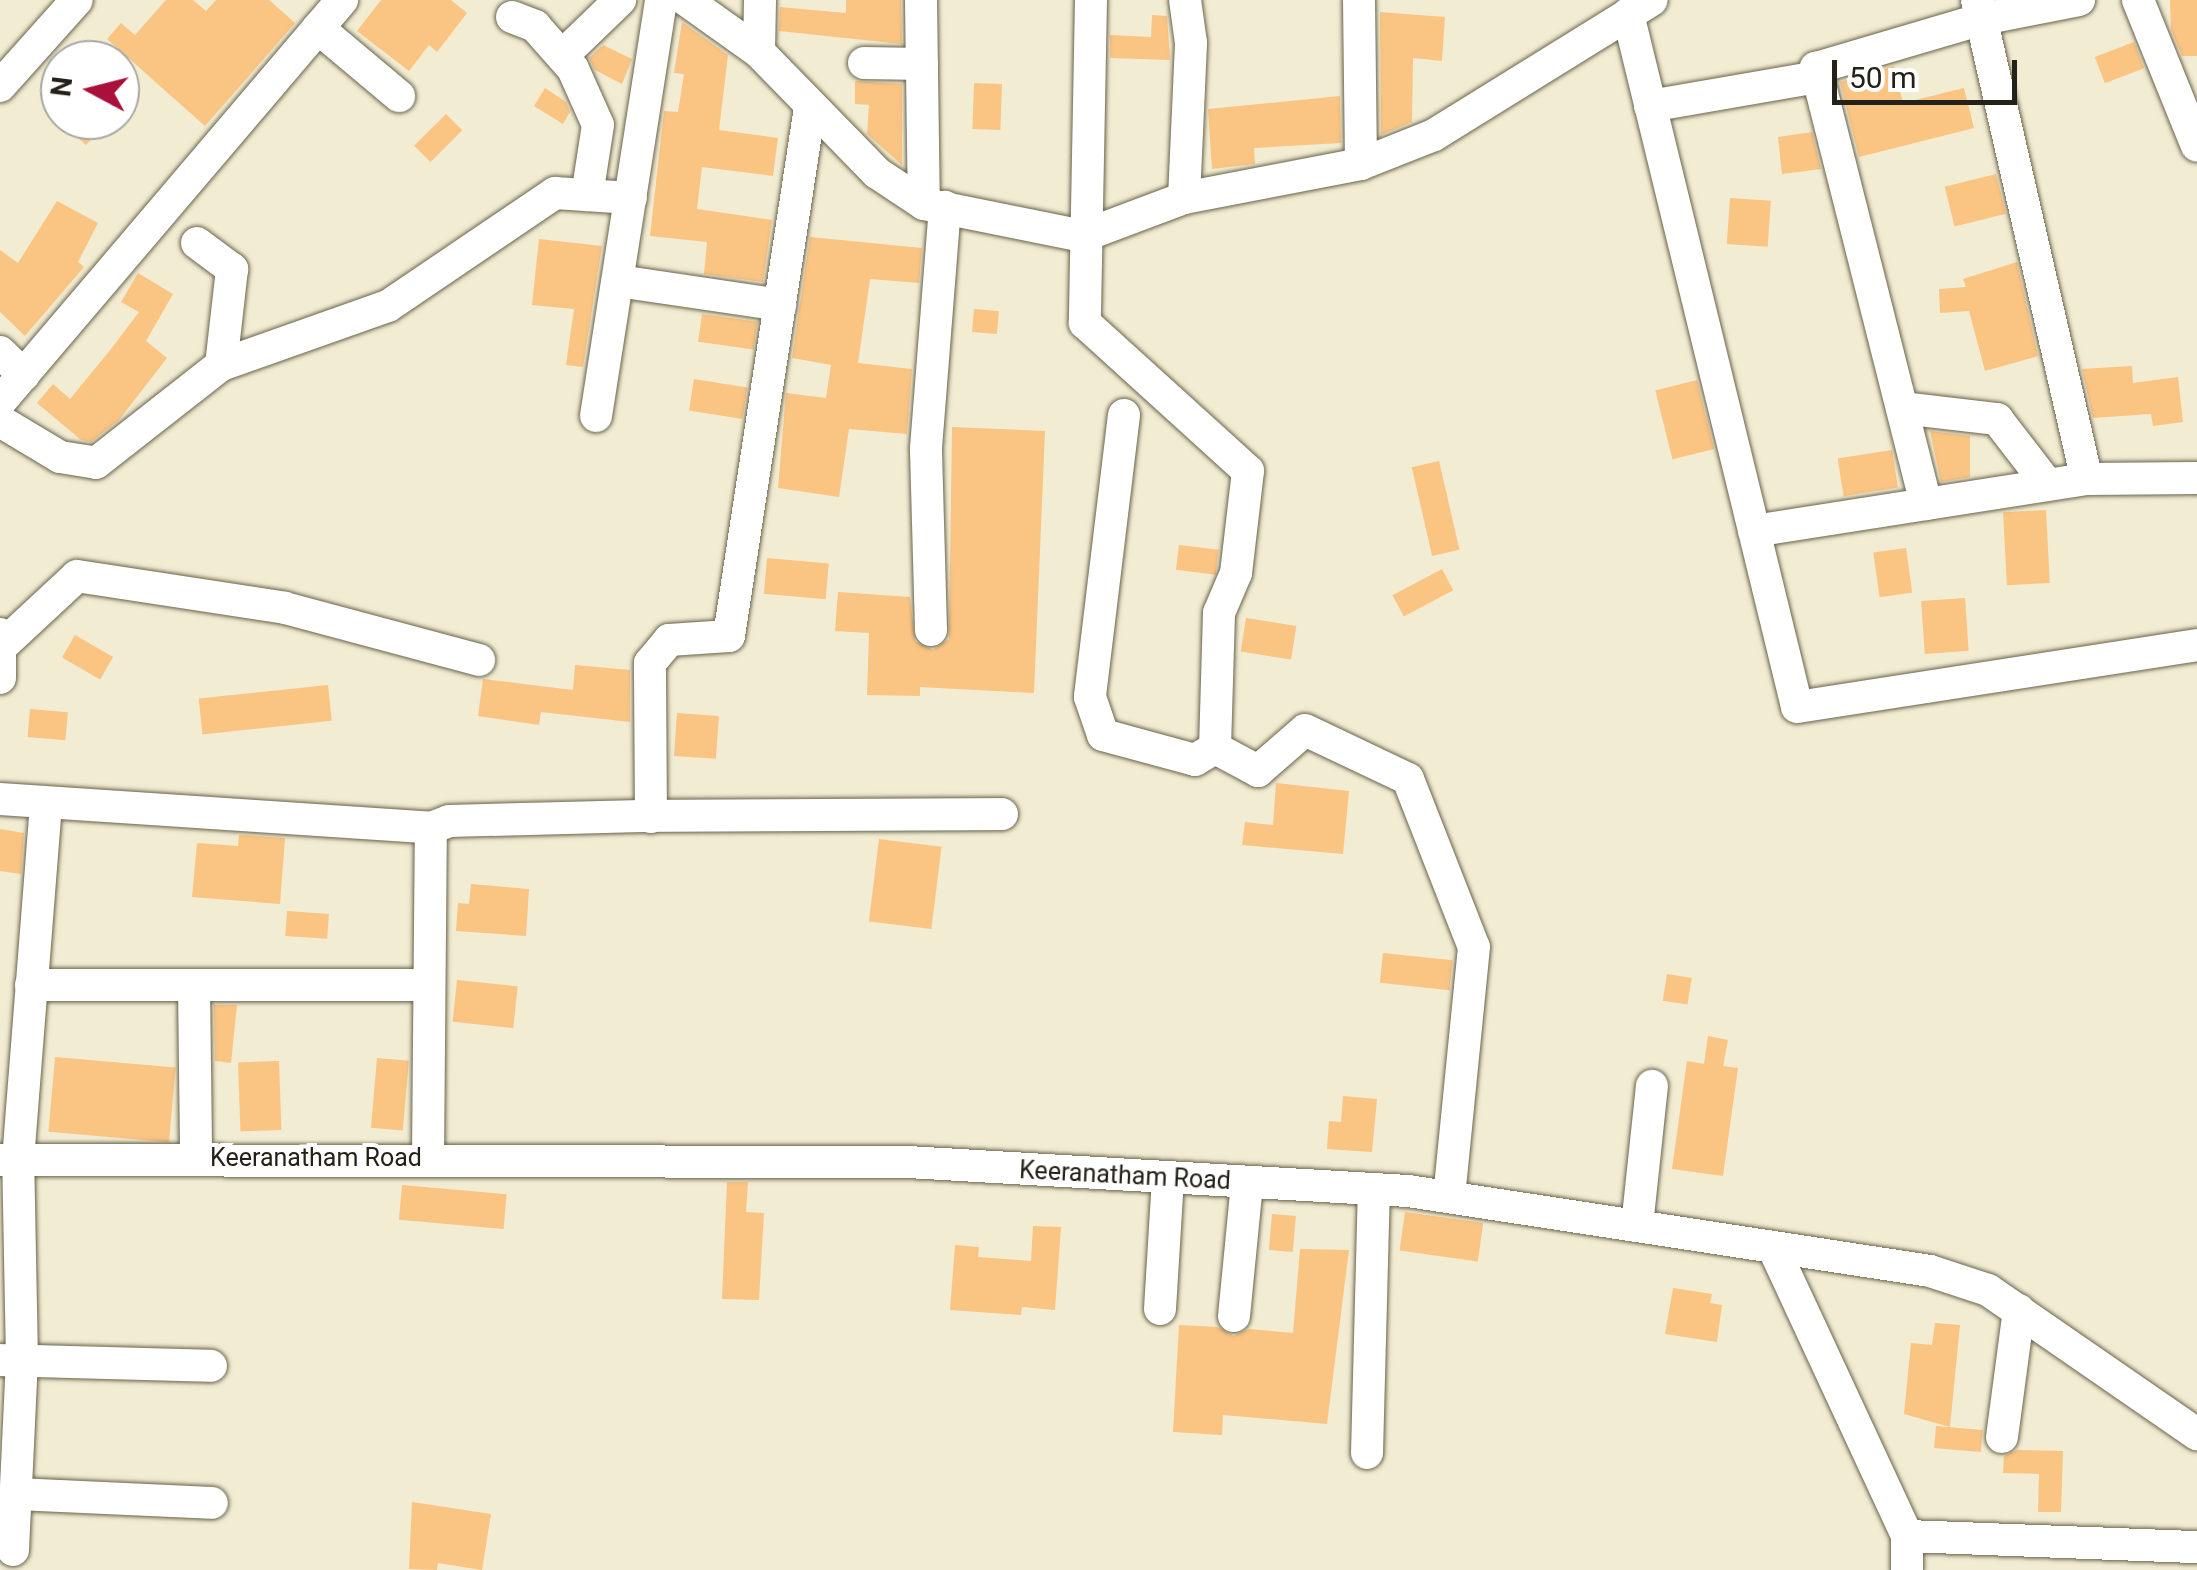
<!DOCTYPE html>
<html>
<head>
<meta charset="utf-8">
<style>
  body { margin:0 }
  #map { position:relative; width:2197px; height:1570px; overflow:hidden; background:#f2ecd2; font-family:Roboto,sans-serif }
  div>[style] { position:absolute }
  [style*='--x'] { left:calc(var(--x)*1px); top:calc(var(--y)*1px); width:calc(var(--w)*1px); rotate:calc(var(--a)*1deg) }
  .building>* { inset:0; background:#fac483; transform-origin:0 0 }
  .roads { filter:drop-shadow(0 0 2px #68634c) drop-shadow(0 0 2px #68634c) }
  .minor>* { height:32px; margin:-16px; padding:0 16px; transform-origin:16px; border-radius:16px; background:#fff }
  span { translate:-50% -50%; white-space:nowrap; text-align:center; line-height:1.15; -webkit-text-stroke:8px #fff; paint-order:stroke }
  .street-label { font-size:25px; color:#242218 }
  .north { position:absolute; left:40px; top:40px; width:100px; height:100px; box-sizing:border-box; background:#fff; border:2px solid #a7a7a3; border-radius:50%; rotate:277deg; font-size:28px; font-weight:700; line-height:40px; text-align:center; color:#242218 }
  .north::after { content:''; display:block; margin:auto; width:35px; height:45px; background:#a9113a; clip-path:polygon(50% 0,100% 100%,50% 72%,0 100%) }
  .scale { position:absolute; left:1832px; top:60px; width:185px; height:45px; box-sizing:border-box; border:5px solid #242218; border-top:0; padding-left:12px; font-size:30px; line-height:35px; white-space:nowrap; color:#242218; -webkit-text-stroke:8px #fff; paint-order:stroke }
</style>
</head>
<body>
<div id="map">
  <div class="building">
    <i style="clip-path:polygon(166px 0,193px 0,206px 11px,216px 0,269px 0,295px 23px,205px 126px,107px 39px,121px 23px,135px 35px)"></i>
    <i style="clip-path:polygon(381px 0,451px 0,467px 13px,437px 52px,429px 45px,409px 71px,357px 31px)"></i>
    <i style="clip-path:polygon(846px 0,901px 0,902px 44px,779px 31px,780px 7px,846px 13px)"></i>
    <i style="clip-path:polygon(2170px 0,2197px 0,2197px 56px,2182px 56px,2171px 29px)"></i>
    <i style="clip-path:polygon(1380px 12px,1445px 17px,1442px 61px,1413px 58px,1412px 122px,1381px 135px)"></i>
    <i style="clip-path:polygon(1152px 15px,1167px 16px,1170px 60px,1110px 58px,1110px 35px,1151px 37px)"></i>
    <i style="clip-path:polygon(682px 22px,728px 55px,719px 130px,778px 138px,773px 176px,702px 167px,697px 209px,772px 220px,763px 282px,704px 274px,707px 242px,650px 236px,664px 111px,678px 112px,684px 74px,674px 73px)"></i>
    <i style="left:2134px;top:42px;width:28px;height:42px;rotate:69deg"></i>
    <i style="clip-path:polygon(603px 45px,632px 59px,622px 84px,595px 70px,589px 58px)"></i>
    <i style="clip-path:polygon(1894px 66px,1903px 103px,1964px 88px,1974px 128px,1859px 157px,1840px 82px)"></i>
    <i style="clip-path:polygon(855px 81px,902px 84px,902px 165px,867px 134px,869px 105px,855px 104px)"></i>
    <i style="left:974px;top:83px;width:28px;height:46px;rotate:2deg"></i>
    <i style="clip-path:polygon(545px 88px,566px 102px,570px 112px,563px 124px,534px 106px)"></i>
    <i style="clip-path:polygon(1340px 96px,1341px 143px,1254px 148px,1255px 164px,1212px 169px,1208px 109px)"></i>
    <i style="left:446px;top:114px;width:23px;height:45px;rotate:45deg"></i>
    <i style="clip-path:polygon(58px 120px,108px 120px,86px 145px)"></i>
    <i style="clip-path:polygon(1812px 132px,1821px 169px,1782px 174px,1778px 137px)"></i>
    <i style="left:1996px;top:174px;width:41px;height:53px;rotate:76deg"></i>
    <i style="left:1730px;top:198px;width:41px;height:46px;rotate:4deg"></i>
    <i style="clip-path:polygon(57px 201px,98px 223px,78px 262px,84px 267px,25px 336px,0 312px,0 250px,18px 263px)"></i>
    <i style="clip-path:polygon(810px 237px,922px 248px,919px 283px,870px 279px,858px 363px,912px 369px,907px 434px,849px 429px,839px 497px,778px 488px,786px 393px,826px 398px,831px 365px,792px 358px)"></i>
    <i style="clip-path:polygon(539px 239px,602px 246px,583px 367px,566px 365px,574px 309px,532px 305px)"></i>
    <i style="clip-path:polygon(2017px 262px,2038px 356px,1985px 371px,1969px 311px,1940px 313px,1939px 289px,1966px 287px,1963px 279px)"></i>
    <i style="clip-path:polygon(138px 273px,173px 294px,146px 341px,167px 358px,119px 420px,91px 442px,81px 440px,37px 403px,53px 384px,70px 399px,111px 349px,139px 312px,121px 302px)"></i>
    <i style="left:974px;top:309px;width:25px;height:23px;rotate:5deg"></i>
    <i style="left:702px;top:314px;width:56px;height:28px;rotate:8deg"></i>
    <i style="clip-path:polygon(2132px 366px,2133px 383px,2178px 377px,2183px 422px,2153px 426px,2151px 414px,2093px 418px,2082px 369px)"></i>
    <i style="left:694px;top:379px;width:54px;height:32px;rotate:9deg"></i>
    <i style="left:1697px;top:380px;width:71px;height:43px;rotate:76deg"></i>
    <i style="clip-path:polygon(952px 427px,1045px 431px,1034px 693px,920px 687px,920px 696px,867px 695px,869px 633px,835px 631px,838px 592px,910px 597px,915px 641px,933px 650px,949px 639px)"></i>
    <i style="clip-path:polygon(1930px 431px,1970px 436px,1970px 477px,1941px 482px)"></i>
    <i style="left:1892px;top:450px;width:38px;height:55px;rotate:81deg"></i>
    <i style="left:1439px;top:461px;width:91px;height:28px;rotate:77deg"></i>
    <i style="left:2046px;top:510px;width:73px;height:43px;rotate:87deg"></i>
    <i style="left:1179px;top:545px;width:40px;height:25px;rotate:7deg"></i>
    <i style="left:1906px;top:548px;width:45px;height:33px;rotate:82deg"></i>
    <i style="left:767px;top:558px;width:62px;height:36px;rotate:5deg"></i>
    <i style="left:1442px;top:569px;width:24px;height:56px;rotate:62deg"></i>
    <i style="left:1965px;top:598px;width:53px;height:44px;rotate:86deg"></i>
    <i style="left:1246px;top:618px;width:51px;height:34px;rotate:9deg"></i>
    <i style="left:75px;top:635px;width:44px;height:26px;rotate:30deg"></i>
    <i style="clip-path:polygon(575px 665px,630px 670px,630px 722px,541px 712px,539px 725px,478px 716px,483px 679px,573px 690px)"></i>
    <i style="left:328px;top:685px;width:36px;height:130px;rotate:84deg"></i>
    <i style="left:30px;top:709px;width:38px;height:28px;rotate:5deg"></i>
    <i style="left:677px;top:713px;width:42px;height:43px;rotate:4deg"></i>
    <i style="clip-path:polygon(1276px 783px,1349px 791px,1343px 854px,1242px 845px,1245px 822px,1273px 825px)"></i>
    <i style="clip-path:polygon(0 829px,24px 833px,21px 874px,0 871px)"></i>
    <i style="clip-path:polygon(239px 835px,285px 838px,280px 904px,192px 897px,197px 843px,238px 846px)"></i>
    <i style="left:879px;top:839px;width:63px;height:83px;rotate:7deg"></i>
    <i style="clip-path:polygon(471px 884px,529px 889px,526px 936px,456px 931px,458px 903px,469px 904px)"></i>
    <i style="left:287px;top:911px;width:42px;height:25px;rotate:4deg"></i>
    <i style="left:1383px;top:953px;width:70px;height:30px;rotate:6deg"></i>
    <i style="left:1667px;top:974px;width:25px;height:27px;rotate:9deg"></i>
    <i style="left:457px;top:980px;width:61px;height:42px;rotate:6deg"></i>
    <i style="clip-path:polygon(214px 1005px,237px 1005px,231px 1063px,215px 1061px)"></i>
    <i style="clip-path:polygon(1708px 1036px,1728px 1040px,1723px 1066px,1738px 1068px,1723px 1176px,1672px 1169px,1687px 1061px,1704px 1064px)"></i>
    <i style="left:55px;top:1057px;width:121px;height:75px;rotate:5deg"></i>
    <i style="left:377px;top:1058px;width:32px;height:70px;rotate:5deg"></i>
    <i style="left:279px;top:1061px;width:69px;height:41px;rotate:88deg"></i>
    <i style="clip-path:polygon(1343px 1096px,1377px 1099px,1372px 1152px,1327px 1149px,1329px 1121px,1341px 1122px)"></i>
    <i style="clip-path:polygon(727px 1182px,748px 1182px,746px 1212px,764px 1213px,759px 1300px,722px 1299px)"></i>
    <i style="left:402px;top:1185px;width:105px;height:35px;rotate:5deg"></i>
    <i style="left:1405px;top:1212px;width:79px;height:39px;rotate:8deg"></i>
    <i style="left:1272px;top:1214px;width:24px;height:36px;rotate:5deg"></i>
    <i style="clip-path:polygon(1033px 1226px,1061px 1227px,1055px 1310px,1022px 1307px,1021px 1315px,950px 1310px,955px 1245px,979px 1247px,978px 1257px,1031px 1261px)"></i>
    <i style="clip-path:polygon(1300px 1249px,1349px 1250px,1327px 1424px,1223px 1415px,1222px 1435px,1173px 1432px,1179px 1325px,1218px 1327px,1233px 1336px,1249px 1329px,1293px 1333px)"></i>
    <i style="clip-path:polygon(1673px 1288px,1712px 1294px,1710px 1303px,1722px 1305px,1717px 1342px,1665px 1334px)"></i>
    <i style="clip-path:polygon(1935px 1323px,1960px 1325px,1950px 1427px,1904px 1414px,1911px 1343px,1932px 1345px)"></i>
    <i style="left:1936px;top:1426px;width:47px;height:22px;rotate:5deg"></i>
    <i style="clip-path:polygon(2017px 1450px,2063px 1451px,2061px 1512px,2038px 1512px,2039px 1474px,2003px 1473px,2004px 1456px)"></i>
    <i style="clip-path:polygon(412px 1502px,491px 1514px,482px 1570px,438px 1563px,437px 1570px,409px 1569px)"></i>
  </div>
  <div class="roads">
    <div class="minor">
      <i style="--x:686;--y:0;--w:90;--a:35.5"></i>
      <i style="--x:759;--y:52;--w:169;--a:45.7"></i>
      <i style="--x:877;--y:173;--w:56;--a:33.4"></i>
      <i style="--x:924;--y:204;--w:162;--a:11.4"></i>
      <i style="--x:1083;--y:236;--w:108;--a:-20.6"></i>
      <i style="--x:1184;--y:198;--w:180;--a:-10.9"></i>
      <i style="--x:1361;--y:164;--w:79;--a:-21.7"></i>
      <i style="--x:1434;--y:135;--w:256;--a:-31.8"></i>
      <i style="--x:921;--y:0;--w:204;--a:89.2"></i>
      <i style="--x:1091;--y:0;--w:323;--a:91.1"></i>
      <i style="--x:1085;--y:323;--w:220;--a:42.2"></i>
      <i style="--x:1248;--y:471;--w:103;--a:96.7"></i>
      <i style="--x:1236;--y:573;--w:43;--a:113"></i>
      <i style="--x:1219;--y:613;--w:135;--a:91.7"></i>
      <i style="--x:1359;--y:0;--w:164;--a:89.3"></i>
      <i style="--x:1977;--y:0;--w:491;--a:77.1"></i>
      <i style="--x:2138;--y:0;--w:157;--a:68"></i>
      <i style="--x:1628;--y:14;--w:713;--a:76.29"></i>
      <i style="--x:1797;--y:707;--w:405;--a:-8.8"></i>
      <i style="--x:512;--y:17;--w:25;--a:21"></i>
      <i style="--x:535;--y:26;--w:57;--a:48.5"></i>
      <i style="--x:573;--y:69;--w:61;--a:65.9"></i>
      <i style="--x:598;--y:125;--w:71;--a:98.9"></i>
      <i style="--x:318;--y:28;--w:106;--a:40"></i>
      <i style="--x:759;--y:52;--w:52;--a:-88.9"></i>
      <i style="--x:562;--y:56;--w:81;--a:-44"></i>
      <i style="--x:864;--y:63;--w:58;--a:1"></i>
      <i style="--x:0;--y:86;--w:115;--a:-48.2"></i>
      <i style="--x:1650;--y:106;--w:170;--a:-9.8"></i>
      <i style="--x:1184;--y:198;--w:155;--a:-87.4"></i>
      <i style="--x:1191;--y:43;--w:43;--a:-97.9"></i>
      <i style="--x:197;--y:243;--w:44;--a:36.6"></i>
      <i style="--x:232;--y:269;--w:97;--a:96.5"></i>
      <i style="--x:618;--y:281;--w:164;--a:8.4"></i>
      <i style="--x:0;--y:352;--w:33;--a:44"></i>
      <i style="--x:0;--y:402;--w:528;--a:-49.61"></i>
      <i style="--x:1902;--y:408;--w:96;--a:6.6"></i>
      <i style="--x:1997;--y:419;--w:83;--a:52.3"></i>
      <i style="--x:1124;--y:415;--w:284;--a:96.9"></i>
      <i style="--x:1090;--y:697;--w:40;--a:71.1"></i>
      <i style="--x:1103;--y:735;--w:95;--a:15.2"></i>
      <i style="--x:1195;--y:760;--w:23;--a:-31"></i>
      <i style="--x:1215;--y:748;--w:49;--a:28.1"></i>
      <i style="--x:1258;--y:771;--w:62;--a:-41.1"></i>
      <i style="--x:1305;--y:730;--w:114;--a:25.4"></i>
      <i style="--x:1408;--y:779;--w:180;--a:68.6"></i>
      <i style="--x:1474;--y:947;--w:251;--a:95.7"></i>
      <i style="--x:596;--y:416;--w:421;--a:-81.1"></i>
      <i style="--x:0;--y:421;--w:70;--a:31"></i>
      <i style="--x:60;--y:457;--w:36;--a:9"></i>
      <i style="--x:96;--y:463;--w:159;--a:-38.1"></i>
      <i style="--x:221;--y:365;--w:177;--a:-19.5"></i>
      <i style="--x:388;--y:306;--w:202;--a:-34.1"></i>
      <i style="--x:555;--y:193;--w:76;--a:3.8"></i>
      <i style="--x:1926;--y:504;--w:450;--a:-104.2"></i>
      <i style="--x:1816;--y:68;--w:173;--a:-16.4"></i>
      <i style="--x:1982;--y:19;--w:99;--a:-11.1"></i>
      <i style="--x:1754;--y:531;--w:337;--a:-8.9"></i>
      <i style="--x:2087;--y:479;--w:110;--a:-0.5"></i>
      <i style="--x:931;--y:630;--w:182;--a:-91.6"></i>
      <i style="--x:926;--y:448;--w:242;--a:-85.5"></i>
      <i style="--x:0;--y:634;--w:44;--a:90"></i>
      <i style="--x:5;--y:643;--w:98;--a:-42.9"></i>
      <i style="--x:77;--y:576;--w:210;--a:8.7"></i>
      <i style="--x:285;--y:608;--w:201;--a:15"></i>
      <i style="--x:0;--y:799;--w:432;--a:3.8"></i>
      <i style="--x:431;--y:828;--w:19;--a:-21"></i>
      <i style="--x:449;--y:821;--w:193;--a:-1.5"></i>
      <i style="--x:642;--y:816;--w:360;--a:-0.3"></i>
      <i style="--x:651;--y:817;--w:154;--a:-90.4"></i>
      <i style="--x:650;--y:663;--w:30;--a:-50"></i>
      <i style="--x:669;--y:640;--w:60;--a:-3.8"></i>
      <i style="--x:729;--y:636;--w:535;--a:-81.29"></i>
      <i style="--x:31;--y:985;--w:396;--a:0"></i>
      <i style="--x:194;--y:985;--w:173;--a:89.3"></i>
      <i style="--x:428;--y:1158;--w:330;--a:-89.5"></i>
      <i style="--x:0;--y:1160;--w:908;--a:0.13"></i>
      <i style="--x:908;--y:1162;--w:501;--a:3.32"></i>
      <i style="--x:1408;--y:1191;--w:528;--a:8.71"></i>
      <i style="--x:1930;--y:1271;--w:61;--a:18.1"></i>
      <i style="--x:1988;--y:1290;--w:254;--a:34.6"></i>
      <i style="--x:1637;--y:1226;--w:141;--a:-83.9"></i>
      <i style="--x:1773;--y:1247;--w:319;--a:65.1"></i>
      <i style="--x:1160;--y:1309;--w:131;--a:-86.5"></i>
      <i style="--x:1234;--y:1316;--w:134;--a:-84.4"></i>
      <i style="--x:0;--y:1360;--w:211;--a:1.6"></i>
      <i style="--x:2002;--y:1437;--w:128;--a:-82.4"></i>
      <i style="--x:1367;--y:1453;--w:264;--a:-88.5"></i>
      <i style="--x:16;--y:1494;--w:196;--a:2.6"></i>
      <i style="--x:13;--y:1550;--w:190;--a:-87.3"></i>
      <i style="--x:22;--y:1360;--w:200;--a:-91.1"></i>
      <i style="--x:18;--y:1160;--w:355;--a:-85.5"></i>
      <i style="--x:1907;--y:1570;--w:34;--a:-90"></i>
      <i style="--x:1907;--y:1536;--w:290;--a:2.2"></i>
    </div>
  </div>
  <div class="street-label">
    <span style="left:316px;top:1158px">Keeranatham Road</span>
    <span style="left:1125px;top:1176px;rotate:3deg">Keeranatham Road</span>
  </div>
  <div class="north">N</div>
  <div class="scale">50 m</div>
</div>
</body>
</html>
